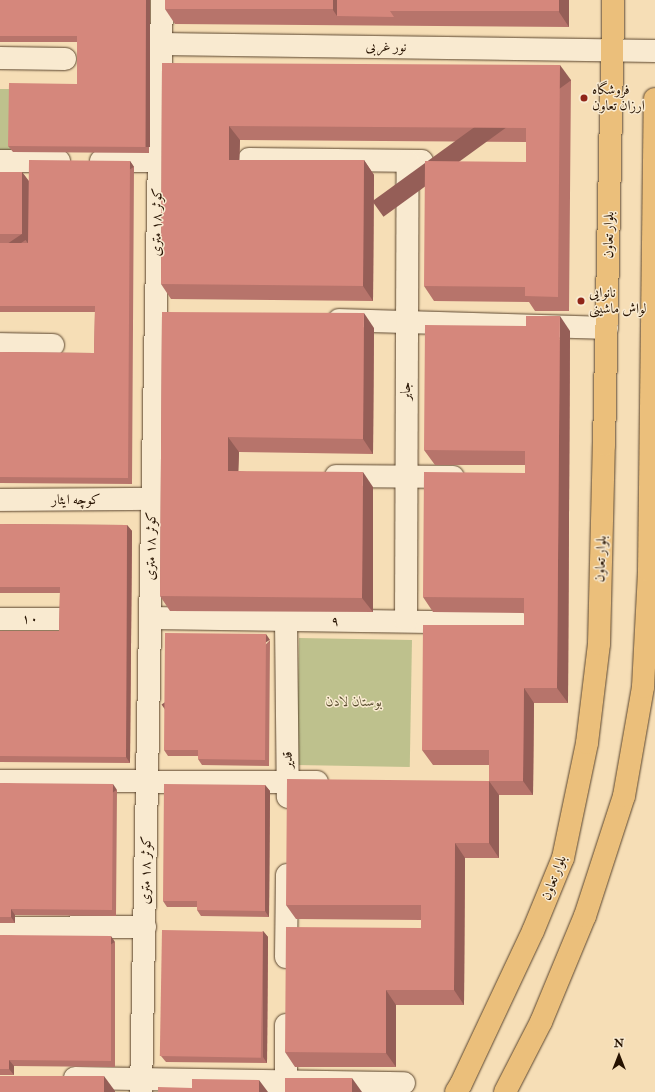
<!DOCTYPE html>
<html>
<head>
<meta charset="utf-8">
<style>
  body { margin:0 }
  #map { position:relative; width:655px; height:1092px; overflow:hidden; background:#f6deb6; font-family:"IM FELL Double Pica",Amiri,serif }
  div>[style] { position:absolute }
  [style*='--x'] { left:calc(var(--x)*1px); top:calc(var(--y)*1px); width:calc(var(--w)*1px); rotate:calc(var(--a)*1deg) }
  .green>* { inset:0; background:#bec18d; transform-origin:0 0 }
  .roads { filter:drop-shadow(0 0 1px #5a452e) drop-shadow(0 0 1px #5a452e) }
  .minor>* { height:22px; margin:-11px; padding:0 11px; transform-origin:11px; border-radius:11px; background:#f9ead0 }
  .major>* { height:22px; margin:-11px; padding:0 11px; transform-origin:11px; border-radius:11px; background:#ebbf7b }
  .wall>* { inset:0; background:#b7746b }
  .shaded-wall>* { inset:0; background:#955e57; transform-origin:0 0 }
  .building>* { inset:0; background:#d5877c; transform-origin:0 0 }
  .dots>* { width:11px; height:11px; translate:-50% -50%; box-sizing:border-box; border:2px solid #f9ead0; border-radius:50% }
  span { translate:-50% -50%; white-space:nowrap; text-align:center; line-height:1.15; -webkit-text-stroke:3px #f9ead0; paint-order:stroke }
  .street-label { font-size:14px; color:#261200 }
  .poi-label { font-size:14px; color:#261200 }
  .left { translate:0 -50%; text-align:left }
  .park-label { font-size:14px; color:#5b4f31; font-style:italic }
  .north { position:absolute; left:599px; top:1036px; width:40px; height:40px; -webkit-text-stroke:3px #f9ead0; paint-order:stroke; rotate:0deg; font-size:11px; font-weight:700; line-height:16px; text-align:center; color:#261200 }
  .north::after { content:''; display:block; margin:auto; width:14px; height:18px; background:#261200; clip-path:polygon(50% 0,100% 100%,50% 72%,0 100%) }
</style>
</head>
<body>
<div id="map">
  <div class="green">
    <i style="left:0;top:89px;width:14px;height:63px"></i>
    <i style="left:299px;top:638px;width:113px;height:127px;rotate:1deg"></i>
  </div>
  <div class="roads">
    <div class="minor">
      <i style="--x:161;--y:44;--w:494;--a:0.8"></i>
      <i style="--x:0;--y:58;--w:65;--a:0.9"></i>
      <i style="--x:249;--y:159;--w:173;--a:0.7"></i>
      <i style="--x:0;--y:161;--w:59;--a:0"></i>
      <i style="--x:101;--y:161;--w:57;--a:0"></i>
      <i style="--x:339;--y:320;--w:268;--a:1.7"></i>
      <i style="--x:0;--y:344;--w:53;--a:1.1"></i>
      <i style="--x:336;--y:476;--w:117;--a:0.5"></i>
      <i style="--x:0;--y:500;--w:152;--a:-0.4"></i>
      <i style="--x:150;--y:618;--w:369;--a:0.8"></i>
      <i style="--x:0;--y:619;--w:60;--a:0"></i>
      <i style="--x:286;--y:620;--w:177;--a:89.4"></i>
      <i style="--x:406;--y:621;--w:460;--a:-89.8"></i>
      <i style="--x:0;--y:781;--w:317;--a:0.2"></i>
      <i style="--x:0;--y:928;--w:145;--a:-0.4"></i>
      <i style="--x:286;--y:957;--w:82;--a:-89.3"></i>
      <i style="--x:286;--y:1025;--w:67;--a:90"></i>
      <i style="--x:75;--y:1078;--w:329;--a:0.9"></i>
      <i style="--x:141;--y:1092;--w:1092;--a:-88.9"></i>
    </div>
    <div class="major">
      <i style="--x:456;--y:1092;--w:9;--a:-58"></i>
      <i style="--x:461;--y:1084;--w:169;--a:-64.8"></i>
      <i style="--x:533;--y:931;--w:79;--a:-67.7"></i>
      <i style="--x:563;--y:858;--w:117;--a:-78.2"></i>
      <i style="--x:587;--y:743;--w:100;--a:-83.1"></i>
      <i style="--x:599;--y:644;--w:199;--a:-88.6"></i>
      <i style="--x:604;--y:445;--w:445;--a:-88.8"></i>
      <i style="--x:505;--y:1092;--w:79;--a:-62.8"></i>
      <i style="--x:541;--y:1022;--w:115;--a:-67.5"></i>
      <i style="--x:585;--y:916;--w:126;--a:-72"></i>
      <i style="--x:624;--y:796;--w:111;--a:-80.1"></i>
      <i style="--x:643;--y:687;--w:116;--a:-87"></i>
      <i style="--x:649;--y:571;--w:472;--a:-89.3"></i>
    </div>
  </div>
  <div class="wall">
    <i style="clip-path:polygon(0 0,150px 0,149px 153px,13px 152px,8px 146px,77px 84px,77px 42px,0 42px)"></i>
    <i style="clip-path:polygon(165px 0,569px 0,569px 27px,175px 24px,165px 9px)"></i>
    <i style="clip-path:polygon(162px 63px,571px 80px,569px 311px,535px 311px,529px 302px,434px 301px,424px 286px,526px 162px,526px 142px,240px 140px,239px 160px,364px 160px,374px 175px,373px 301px,171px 299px,161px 284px)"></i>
    <i style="clip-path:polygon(130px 161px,134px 167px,132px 484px,0 483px,0 352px,94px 353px,95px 312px,0 312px,0 172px,22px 172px,29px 181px)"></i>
    <i style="clip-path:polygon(162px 312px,374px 328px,373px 454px,239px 452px,238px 471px,373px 487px,373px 612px,170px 611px,160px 596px)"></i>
    <i style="clip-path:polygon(570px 331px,568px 703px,534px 703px,533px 795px,499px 795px,499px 858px,465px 858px,464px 1005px,396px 1005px,396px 1067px,295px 1067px,285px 1052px,421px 928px,421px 920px,296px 919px,286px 905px,489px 781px,489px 765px,433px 765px,422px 750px,524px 625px,524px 613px,433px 612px,423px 597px,525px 473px,525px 465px,435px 465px,424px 450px)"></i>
    <i style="clip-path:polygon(0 524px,127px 525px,132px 531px,130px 763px,0 762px,0 631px,59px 631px,60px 593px,0 593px)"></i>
    <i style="clip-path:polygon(270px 640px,269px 766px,202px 765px,198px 759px,198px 756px,168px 756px,164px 750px)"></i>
    <i style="clip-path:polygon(0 783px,117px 790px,116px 916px,15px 915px,15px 923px,0 923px)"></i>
    <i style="clip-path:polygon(265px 785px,270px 791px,269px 917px,201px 916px,197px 910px,197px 907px,167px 907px,163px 901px)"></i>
    <i style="clip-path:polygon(263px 931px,268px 937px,267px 1063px,166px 1062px,161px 1056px)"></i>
    <i style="clip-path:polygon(0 935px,115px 942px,115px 1067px,14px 1066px,14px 1075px,0 1075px)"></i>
  </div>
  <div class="shaded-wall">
    <i style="left:146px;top:0;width:4px;height:147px"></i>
    <i style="clip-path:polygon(333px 0,344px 0,337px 16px,333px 10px)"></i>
    <i style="clip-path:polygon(559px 0,569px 0,569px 27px,559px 12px)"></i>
    <i style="left:560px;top:65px;width:19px;height:232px;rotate:54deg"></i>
    <i style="clip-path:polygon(229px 126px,240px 140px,239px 175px,229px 160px)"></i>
    <i style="clip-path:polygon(364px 160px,374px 175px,373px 301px,363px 286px)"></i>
    <i style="left:130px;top:161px;width:7px;height:317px;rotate:56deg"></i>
    <i style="clip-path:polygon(22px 172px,33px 187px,32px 249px,22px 235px)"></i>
    <i style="clip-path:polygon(364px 313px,374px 328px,373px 454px,363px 439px)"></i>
    <i style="clip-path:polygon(560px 316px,570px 331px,568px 703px,557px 688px)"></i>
    <i style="clip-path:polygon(228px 437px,239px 452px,238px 486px,228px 471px)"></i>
    <i style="clip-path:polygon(363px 472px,373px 487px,373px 612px,362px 598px)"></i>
    <i style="clip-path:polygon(127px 525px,132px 531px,130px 763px,126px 757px)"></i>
    <i style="left:266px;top:634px;width:7px;height:126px;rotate:56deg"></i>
    <i style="clip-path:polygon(524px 688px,534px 703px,533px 795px,523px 781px)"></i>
    <i style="clip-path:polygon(489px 781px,499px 795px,499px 858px,489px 843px)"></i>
    <i style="left:113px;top:784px;width:7px;height:126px;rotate:56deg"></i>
    <i style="clip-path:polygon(265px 785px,270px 791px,269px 917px,265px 911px)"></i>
    <i style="clip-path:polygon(455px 843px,465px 858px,464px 1005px,454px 990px)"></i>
    <i style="clip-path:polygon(11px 909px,15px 915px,15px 923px,11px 917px)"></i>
    <i style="clip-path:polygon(263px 931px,268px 937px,267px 1063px,263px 1057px)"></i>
    <i style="left:111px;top:936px;width:7px;height:125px;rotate:56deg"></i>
    <i style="clip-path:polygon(386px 990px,396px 1005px,396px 1067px,386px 1053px)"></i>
    <i style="clip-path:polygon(9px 1060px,14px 1066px,14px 1075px,9px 1069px)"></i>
    <i style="clip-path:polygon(104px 1076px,115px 1091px,115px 1092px,104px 1092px)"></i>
    <i style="clip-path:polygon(352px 1078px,362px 1092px,352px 1092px)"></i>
    <i style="clip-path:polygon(259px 1080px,268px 1092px,259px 1092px)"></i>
  </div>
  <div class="building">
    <i style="clip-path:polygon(0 0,146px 0,145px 147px,8px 146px,9px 83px,77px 84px,77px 36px,0 36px)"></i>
    <i style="left:165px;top:0;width:168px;height:9px"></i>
    <i style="clip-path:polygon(337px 0,390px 0,390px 11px,394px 17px,337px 16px)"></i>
    <i style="left:390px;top:0;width:169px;height:11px"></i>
    <i style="clip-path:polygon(162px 63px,560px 65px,558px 297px,525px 296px,525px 287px,424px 286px,425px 161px,526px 162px,526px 128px,229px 126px,229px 160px,364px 160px,363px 286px,161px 284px)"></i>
    <i style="clip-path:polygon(29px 160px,130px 161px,128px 478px,0 477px,0 352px,94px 353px,95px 306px,0 306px,0 243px,28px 243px)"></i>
    <i style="left:0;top:172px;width:22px;height:62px"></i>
    <i style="clip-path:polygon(162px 312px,364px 313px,363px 439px,228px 437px,228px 471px,363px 472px,362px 598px,160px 596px)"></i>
    <i style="clip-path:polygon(526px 316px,560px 316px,557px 688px,524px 688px,523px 781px,489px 781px,489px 750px,422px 750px,423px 625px,524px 625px,524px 598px,423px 597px,424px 472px,525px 473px,525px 451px,424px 450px,425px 325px,526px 326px)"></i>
    <i style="clip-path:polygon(0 524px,127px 525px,126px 757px,0 756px,0 631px,59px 631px,60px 587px,0 587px)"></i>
    <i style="clip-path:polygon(165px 633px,266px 634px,265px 760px,198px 759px,198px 750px,164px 750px)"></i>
    <i style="clip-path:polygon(287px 779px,489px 781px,489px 843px,455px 843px,454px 990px,386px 990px,386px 1053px,285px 1052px,286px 927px,421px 928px,421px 905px,286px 905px)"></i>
    <i style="clip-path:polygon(0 783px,113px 784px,112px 910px,11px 909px,11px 917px,0 917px)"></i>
    <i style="clip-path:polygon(164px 784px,265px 785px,265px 911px,197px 910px,197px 901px,163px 901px)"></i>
    <i style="left:162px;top:930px;width:101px;height:126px;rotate:1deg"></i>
    <i style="clip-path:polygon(0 935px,111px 936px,111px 1061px,9px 1060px,9px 1069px,0 1069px)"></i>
    <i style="left:0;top:1076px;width:104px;height:16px"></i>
    <i style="left:285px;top:1078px;width:67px;height:14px"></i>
    <i style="clip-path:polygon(192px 1079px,259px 1080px,259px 1092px,158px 1092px,158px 1087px,192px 1088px)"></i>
  </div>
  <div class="dots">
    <i style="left:584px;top:98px;background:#8f2418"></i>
    <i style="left:581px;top:301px;background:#8f2418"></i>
  </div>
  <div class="street-label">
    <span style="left:386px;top:47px;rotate:1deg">نور غربی</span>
    <span style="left:157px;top:222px;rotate:-89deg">کوثر ۱۸ متری</span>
    <span style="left:609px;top:235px;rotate:-89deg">بلوار تعاون</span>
    <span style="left:406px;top:391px;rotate:-90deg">جابر</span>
    <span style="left:76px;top:500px">کوچه ایثار</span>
    <span style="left:151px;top:546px;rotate:-89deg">کوثر ۱۸ متری</span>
    <span style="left:601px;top:559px;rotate:-88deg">بلوار تعاون</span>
    <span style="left:30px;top:619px">۱۰</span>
    <span style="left:335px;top:621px">۹</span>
    <span style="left:288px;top:760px;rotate:-91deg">قدیر</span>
    <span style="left:146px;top:870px;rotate:-89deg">کوثر ۱۸ متری</span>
    <span style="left:554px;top:878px;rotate:-69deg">بلوار تعاون</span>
  </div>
  <div class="poi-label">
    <span class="left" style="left:592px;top:98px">فروشگاه<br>ارزان تعاون</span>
    <span class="left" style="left:589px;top:301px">نانوایی<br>لواش ماشینی</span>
  </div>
  <div class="park-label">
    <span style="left:354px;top:702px">بوستان لادن</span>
  </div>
  <div class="north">N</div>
</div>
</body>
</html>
